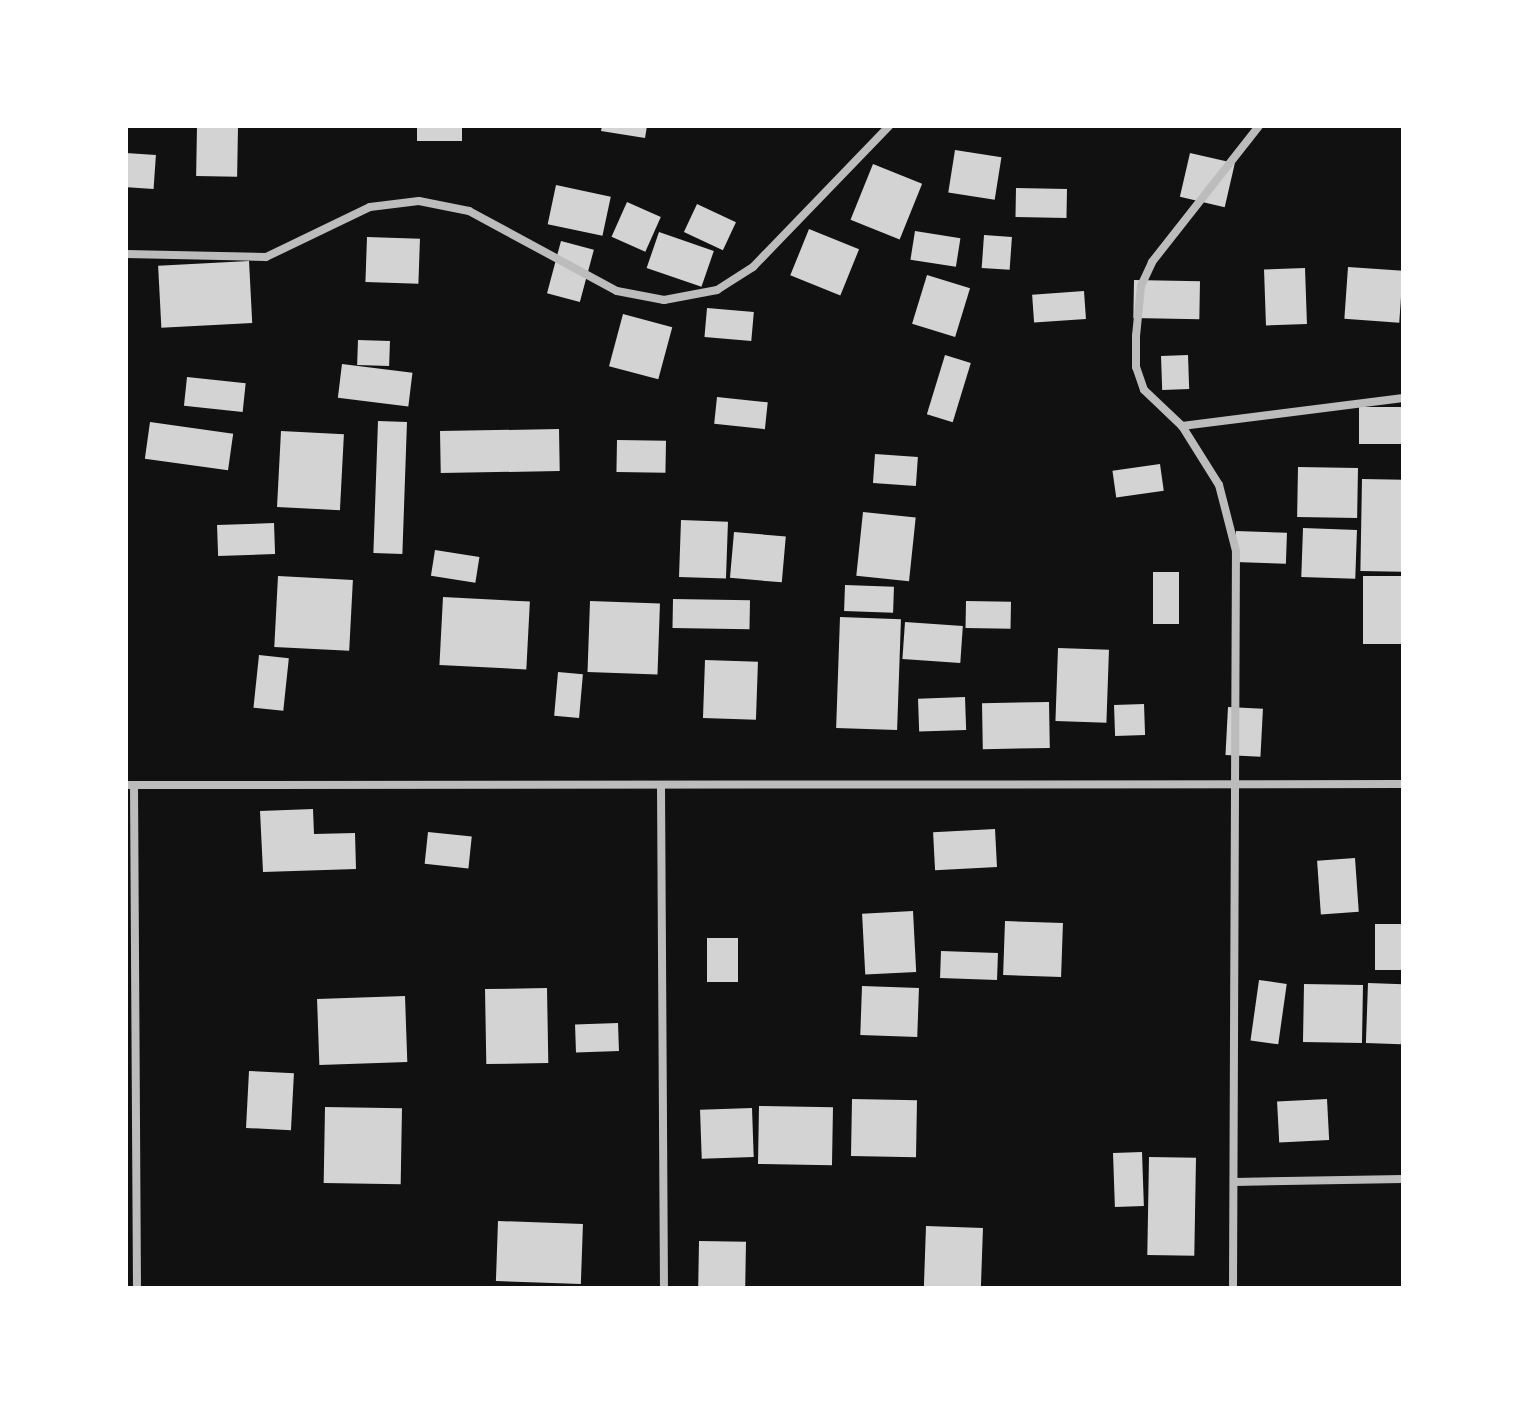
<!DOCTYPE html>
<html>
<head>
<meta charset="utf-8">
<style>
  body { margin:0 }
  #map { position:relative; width:1529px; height:1414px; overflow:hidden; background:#111; font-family:Roboto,sans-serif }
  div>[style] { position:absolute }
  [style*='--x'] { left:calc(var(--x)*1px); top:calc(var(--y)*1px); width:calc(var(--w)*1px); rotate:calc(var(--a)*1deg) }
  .building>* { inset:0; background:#d3d3d3; transform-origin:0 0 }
  .minor>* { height:8px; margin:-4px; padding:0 4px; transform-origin:4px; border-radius:4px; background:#bcbcbc }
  span { translate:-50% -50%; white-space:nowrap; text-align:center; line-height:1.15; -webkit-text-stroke:7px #fff; paint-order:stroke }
  .frame { position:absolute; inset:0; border:128px solid #fff; pointer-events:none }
</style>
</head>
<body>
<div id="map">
  <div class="building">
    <i style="left:197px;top:126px;width:41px;height:50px;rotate:1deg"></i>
    <i style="left:417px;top:126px;width:45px;height:15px"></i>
    <i style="clip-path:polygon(602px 126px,647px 126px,645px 138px,601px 131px)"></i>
    <i style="left:955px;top:150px;width:47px;height:43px;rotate:9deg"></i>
    <i style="left:126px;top:153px;width:30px;height:34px;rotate:4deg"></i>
    <i style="left:1190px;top:153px;width:46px;height:45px;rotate:13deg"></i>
    <i style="left:873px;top:164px;width:53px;height:60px;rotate:22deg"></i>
    <i style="left:556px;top:185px;width:56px;height:40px;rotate:12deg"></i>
    <i style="left:1016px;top:188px;width:51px;height:29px;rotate:1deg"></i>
    <i style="left:627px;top:202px;width:37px;height:38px;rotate:24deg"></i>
    <i style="left:697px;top:204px;width:43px;height:31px;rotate:25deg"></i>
    <i style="left:809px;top:229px;width:54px;height:50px;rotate:22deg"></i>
    <i style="left:915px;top:231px;width:46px;height:29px;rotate:9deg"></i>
    <i style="left:659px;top:232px;width:58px;height:38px;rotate:19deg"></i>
    <i style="left:984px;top:235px;width:28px;height:33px;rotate:4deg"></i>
    <i style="left:367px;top:237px;width:53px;height:45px;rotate:2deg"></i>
    <i style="left:561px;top:241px;width:34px;height:54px;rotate:15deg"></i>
    <i style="left:249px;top:261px;width:62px;height:91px;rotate:87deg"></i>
    <i style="left:1348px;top:267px;width:55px;height:52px;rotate:4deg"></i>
    <i style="left:1305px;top:268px;width:56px;height:41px;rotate:88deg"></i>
    <i style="left:927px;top:275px;width:45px;height:51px;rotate:17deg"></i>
    <i style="left:1134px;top:280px;width:66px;height:38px;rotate:1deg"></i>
    <i style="left:1084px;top:291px;width:28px;height:52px;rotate:86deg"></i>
    <i style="left:707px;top:308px;width:47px;height:29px;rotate:5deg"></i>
    <i style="left:623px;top:314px;width:51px;height:54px;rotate:15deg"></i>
    <i style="left:358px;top:340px;width:32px;height:25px;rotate:2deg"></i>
    <i style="left:945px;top:355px;width:27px;height:62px;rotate:17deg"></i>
    <i style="left:1188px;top:355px;width:34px;height:27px;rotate:88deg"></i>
    <i style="left:342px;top:364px;width:71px;height:34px;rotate:7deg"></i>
    <i style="left:187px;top:377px;width:59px;height:29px;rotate:6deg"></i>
    <i style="left:717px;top:397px;width:51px;height:27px;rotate:6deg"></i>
    <i style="left:1359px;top:407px;width:44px;height:37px"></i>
    <i style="left:378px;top:421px;width:29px;height:132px;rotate:2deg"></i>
    <i style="left:150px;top:422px;width:84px;height:37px;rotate:8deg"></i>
    <i style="left:559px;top:429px;width:42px;height:119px;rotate:89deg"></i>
    <i style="left:281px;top:431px;width:63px;height:76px;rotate:3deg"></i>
    <i style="left:617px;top:440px;width:49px;height:32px;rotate:1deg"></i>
    <i style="left:875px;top:454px;width:43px;height:29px;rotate:4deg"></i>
    <i style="left:1160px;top:464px;width:27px;height:48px;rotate:82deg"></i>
    <i style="left:1298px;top:467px;width:60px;height:50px;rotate:1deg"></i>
    <i style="left:1362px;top:479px;width:41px;height:92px;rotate:1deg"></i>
    <i style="left:863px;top:512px;width:53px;height:64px;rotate:6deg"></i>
    <i style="left:681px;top:520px;width:47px;height:57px;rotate:2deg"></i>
    <i style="left:274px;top:523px;width:31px;height:57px;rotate:88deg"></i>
    <i style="left:1303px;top:528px;width:54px;height:49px;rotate:2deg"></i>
    <i style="left:1236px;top:531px;width:51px;height:31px;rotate:2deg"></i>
    <i style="left:734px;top:532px;width:52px;height:46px;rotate:5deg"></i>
    <i style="left:435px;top:550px;width:45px;height:26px;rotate:9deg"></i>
    <i style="left:1153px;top:572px;width:26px;height:52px"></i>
    <i style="left:278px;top:576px;width:75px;height:71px;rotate:3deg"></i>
    <i style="left:1403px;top:576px;width:68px;height:40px;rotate:90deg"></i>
    <i style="left:845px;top:585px;width:49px;height:26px;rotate:2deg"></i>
    <i style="left:443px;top:597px;width:87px;height:68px;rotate:3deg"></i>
    <i style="left:673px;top:599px;width:77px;height:29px;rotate:1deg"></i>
    <i style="left:590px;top:601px;width:70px;height:71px;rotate:2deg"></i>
    <i style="left:966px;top:601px;width:45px;height:27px;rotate:1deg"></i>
    <i style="left:840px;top:617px;width:61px;height:111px;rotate:2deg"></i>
    <i style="left:905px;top:622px;width:58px;height:37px;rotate:4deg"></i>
    <i style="left:1058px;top:648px;width:51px;height:73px;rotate:2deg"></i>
    <i style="left:259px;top:655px;width:30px;height:53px;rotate:6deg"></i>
    <i style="left:705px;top:660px;width:53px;height:58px;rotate:2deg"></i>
    <i style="left:558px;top:672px;width:25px;height:44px;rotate:5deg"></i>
    <i style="left:965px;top:697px;width:33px;height:47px;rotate:88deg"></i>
    <i style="left:1049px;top:702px;width:46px;height:67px;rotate:89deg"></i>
    <i style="left:1144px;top:704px;width:31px;height:30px;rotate:88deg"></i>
    <i style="left:1228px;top:707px;width:35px;height:48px;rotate:3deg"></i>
    <i style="clip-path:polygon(313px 809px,314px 834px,355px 833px,356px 869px,263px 872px,260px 811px)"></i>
    <i style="left:995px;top:829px;width:38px;height:62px;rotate:87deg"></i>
    <i style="left:428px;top:832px;width:44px;height:32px;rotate:6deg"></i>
    <i style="left:1355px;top:858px;width:54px;height:38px;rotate:86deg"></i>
    <i style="left:913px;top:911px;width:61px;height:51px;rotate:87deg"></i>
    <i style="left:1005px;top:921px;width:58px;height:54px;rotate:2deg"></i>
    <i style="left:1375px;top:924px;width:28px;height:46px"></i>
    <i style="left:707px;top:938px;width:31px;height:44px"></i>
    <i style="left:941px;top:951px;width:57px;height:27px;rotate:2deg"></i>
    <i style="left:1259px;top:980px;width:28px;height:61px;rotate:8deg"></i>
    <i style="left:1368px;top:983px;width:35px;height:60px;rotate:2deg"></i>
    <i style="left:1304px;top:984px;width:59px;height:58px;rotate:1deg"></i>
    <i style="left:862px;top:986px;width:57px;height:49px;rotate:2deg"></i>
    <i style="left:547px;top:988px;width:75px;height:62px;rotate:89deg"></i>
    <i style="left:405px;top:996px;width:66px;height:88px;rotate:88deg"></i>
    <i style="left:618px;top:1023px;width:28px;height:43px;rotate:88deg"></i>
    <i style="left:249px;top:1071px;width:45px;height:57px;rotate:3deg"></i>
    <i style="left:852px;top:1099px;width:65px;height:57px;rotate:1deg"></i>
    <i style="left:1327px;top:1099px;width:41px;height:50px;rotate:87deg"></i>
    <i style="left:759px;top:1106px;width:74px;height:58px;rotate:1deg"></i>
    <i style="left:325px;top:1107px;width:77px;height:76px;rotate:1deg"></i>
    <i style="left:752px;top:1108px;width:49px;height:52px;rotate:88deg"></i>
    <i style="left:1142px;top:1152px;width:54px;height:29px;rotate:88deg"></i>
    <i style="left:1149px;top:1157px;width:47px;height:98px;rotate:1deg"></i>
    <i style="left:498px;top:1221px;width:85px;height:60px;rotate:2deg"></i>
    <i style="left:926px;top:1226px;width:57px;height:62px;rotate:2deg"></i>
    <i style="left:699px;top:1241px;width:47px;height:46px;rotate:1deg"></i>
  </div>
  <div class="minor">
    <i style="--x:126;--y:254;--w:140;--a:1.2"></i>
    <i style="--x:266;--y:257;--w:115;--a:-25.7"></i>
    <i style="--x:370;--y:207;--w:49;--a:-7"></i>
    <i style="--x:419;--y:201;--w:51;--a:11.3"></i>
    <i style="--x:469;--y:211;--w:168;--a:28.4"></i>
    <i style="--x:617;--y:291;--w:48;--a:10.8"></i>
    <i style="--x:664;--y:300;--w:54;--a:-10.7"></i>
    <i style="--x:717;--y:290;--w:43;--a:-32.6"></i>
    <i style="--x:753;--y:267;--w:196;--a:-46"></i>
    <i style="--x:1182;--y:426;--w:223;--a:-7.2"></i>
    <i style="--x:126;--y:785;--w:1277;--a:-0.04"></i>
    <i style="--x:134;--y:785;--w:503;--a:89.66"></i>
    <i style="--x:661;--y:786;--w:502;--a:89.66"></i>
    <i style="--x:1234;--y:1182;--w:169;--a:-1"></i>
    <i style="--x:1233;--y:1288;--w:737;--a:-89.77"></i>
    <i style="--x:1236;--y:551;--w:68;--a:-104.4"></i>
    <i style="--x:1219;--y:485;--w:70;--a:-122.1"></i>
    <i style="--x:1182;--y:426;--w:52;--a:-136.5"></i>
    <i style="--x:1144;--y:390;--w:24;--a:-109"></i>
    <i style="--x:1136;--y:367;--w:31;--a:-90"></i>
    <i style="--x:1136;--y:336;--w:50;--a:-84.3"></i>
    <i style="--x:1141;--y:286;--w:26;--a:-65"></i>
    <i style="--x:1152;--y:262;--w:173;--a:-51.8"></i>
  </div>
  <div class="frame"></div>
</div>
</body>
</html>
